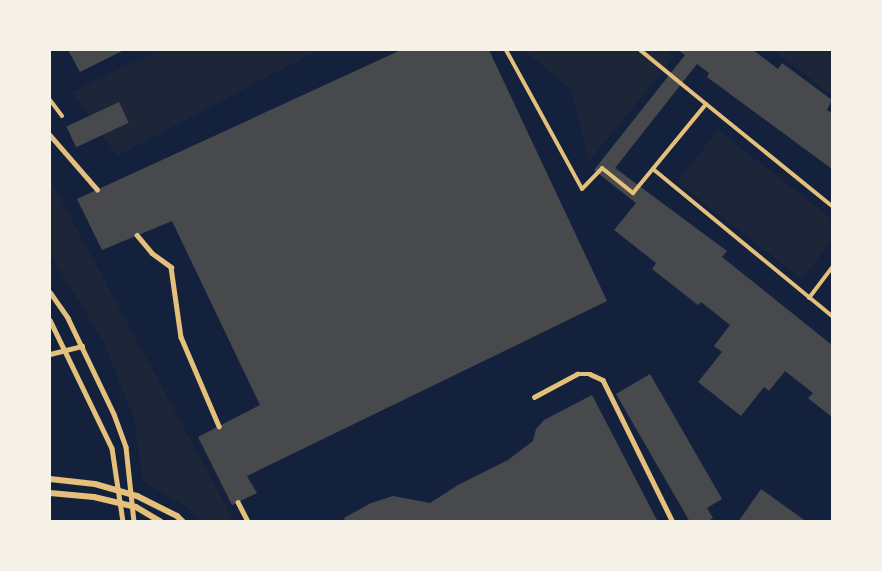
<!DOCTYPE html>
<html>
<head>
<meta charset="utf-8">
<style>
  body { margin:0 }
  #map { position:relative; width:882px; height:571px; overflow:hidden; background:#14213d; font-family:Quicksand,sans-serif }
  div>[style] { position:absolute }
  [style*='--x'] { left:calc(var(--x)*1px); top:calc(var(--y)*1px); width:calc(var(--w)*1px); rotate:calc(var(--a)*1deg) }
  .green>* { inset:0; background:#1d2539 }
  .building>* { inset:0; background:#48494c; transform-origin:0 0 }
  .path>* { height:4px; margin:-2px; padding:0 2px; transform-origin:2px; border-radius:2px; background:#e5c07b }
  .service>* { height:4.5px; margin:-2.25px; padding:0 2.25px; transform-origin:2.25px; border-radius:2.25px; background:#e5c07b }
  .minor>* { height:6px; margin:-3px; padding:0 3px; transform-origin:3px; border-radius:3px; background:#e5c07b }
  span { translate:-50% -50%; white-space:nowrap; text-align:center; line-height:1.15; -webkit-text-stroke:5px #f6f1e7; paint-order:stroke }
  .frame { position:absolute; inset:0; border:51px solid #f6f1e7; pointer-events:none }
</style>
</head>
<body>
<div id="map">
  <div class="green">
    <i style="clip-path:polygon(158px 50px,319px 50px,117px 156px,72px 92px)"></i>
    <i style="clip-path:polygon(524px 50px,665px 50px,674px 57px,589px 161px,571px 90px)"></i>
    <i style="clip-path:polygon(773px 50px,832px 50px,832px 95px)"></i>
    <i style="clip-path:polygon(718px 130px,832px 219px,832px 240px,802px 279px,677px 182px)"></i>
    <i style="clip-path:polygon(50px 179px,234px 521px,204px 521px,185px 506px,144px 482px,133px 415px,104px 343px,50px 254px)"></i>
  </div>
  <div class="building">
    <i style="clip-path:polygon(68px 50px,124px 50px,80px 72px)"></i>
    <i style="clip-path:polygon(401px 50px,489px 50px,607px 301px,247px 476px,257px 493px,232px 505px,198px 437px,260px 405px,172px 221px,102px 250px,77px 199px)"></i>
    <i style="clip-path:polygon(678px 50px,753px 50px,778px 69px,782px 63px,832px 100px,827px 110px,832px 113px,832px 169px,707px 77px,709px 73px,697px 64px,615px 168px,727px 251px,722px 257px,832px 345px,832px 417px,808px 398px,813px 393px,785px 371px,769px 391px,764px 387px,741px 416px,698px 382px,722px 352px,714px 346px,730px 325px,701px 302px,698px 305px,652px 269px,656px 263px,614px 230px,636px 203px,594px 170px,685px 55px)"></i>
    <i style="left:119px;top:102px;width:23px;height:58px;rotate:65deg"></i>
    <i style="clip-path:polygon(650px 374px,722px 499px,707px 508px,713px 518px,707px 522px,690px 522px,616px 394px)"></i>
    <i style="clip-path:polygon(592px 395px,658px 522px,346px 522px,344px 518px,371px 503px,393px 496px,430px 503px,458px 485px,508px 460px,533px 441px,536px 429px,544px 420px)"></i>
    <i style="clip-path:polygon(761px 489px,807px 522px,738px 522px)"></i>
  </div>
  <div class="path">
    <i style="--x:506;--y:50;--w:158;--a:61.3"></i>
    <i style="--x:582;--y:189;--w:29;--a:-46"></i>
    <i style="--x:602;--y:168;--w:40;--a:39"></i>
    <i style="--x:633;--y:193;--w:115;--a:-50.6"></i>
    <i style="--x:706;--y:104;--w:85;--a:-140.7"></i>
    <i style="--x:50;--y:100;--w:20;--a:53"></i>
    <i style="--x:706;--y:104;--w:162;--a:39"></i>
    <i style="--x:653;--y:169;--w:232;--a:39.4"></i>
    <i style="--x:809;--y:298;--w:38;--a:-53"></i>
  </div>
  <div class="service">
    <i style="--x:50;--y:135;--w:72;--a:49"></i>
    <i style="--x:137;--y:235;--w:23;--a:50"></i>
    <i style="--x:152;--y:253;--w:24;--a:36"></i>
    <i style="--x:171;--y:267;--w:71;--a:81.9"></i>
    <i style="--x:181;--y:337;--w:97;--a:66.9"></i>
    <i style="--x:50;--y:292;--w:32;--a:55"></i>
    <i style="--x:68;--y:318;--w:106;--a:64.4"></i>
    <i style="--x:114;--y:414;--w:35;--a:70"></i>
    <i style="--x:126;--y:447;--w:75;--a:83.9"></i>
    <i style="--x:50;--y:320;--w:142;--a:64.2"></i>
    <i style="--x:112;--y:448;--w:75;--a:81.5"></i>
    <i style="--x:50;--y:354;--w:33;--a:-14"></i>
    <i style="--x:534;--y:397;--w:49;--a:-28.1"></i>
    <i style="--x:577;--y:374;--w:13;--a:0"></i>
    <i style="--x:590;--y:374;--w:14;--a:25"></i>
    <i style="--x:603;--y:380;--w:158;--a:63.8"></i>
    <i style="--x:238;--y:502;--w:22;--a:63"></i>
  </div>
  <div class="minor">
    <i style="--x:50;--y:479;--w:45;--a:6.3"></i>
    <i style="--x:95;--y:484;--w:44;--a:15.9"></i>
    <i style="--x:137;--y:496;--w:45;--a:26.6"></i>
    <i style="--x:177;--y:516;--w:8;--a:45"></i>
    <i style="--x:50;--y:493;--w:44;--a:5.2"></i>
    <i style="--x:94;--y:497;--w:43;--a:13.4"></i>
    <i style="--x:136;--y:507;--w:29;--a:31"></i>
  </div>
  <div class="frame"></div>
</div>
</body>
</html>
